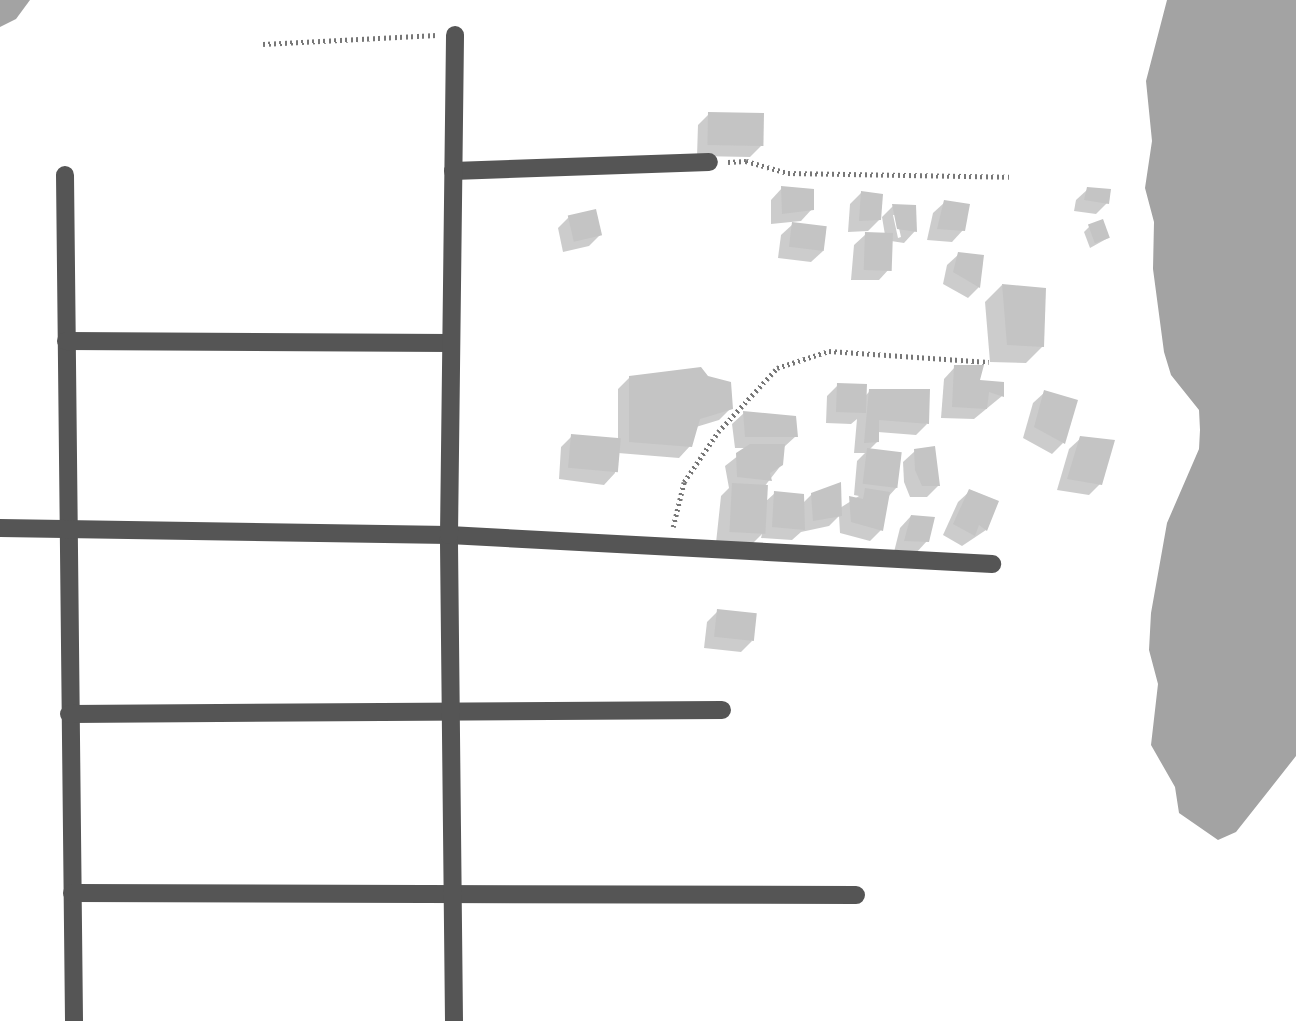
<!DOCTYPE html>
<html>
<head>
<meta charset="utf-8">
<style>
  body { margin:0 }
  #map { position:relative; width:1296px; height:1021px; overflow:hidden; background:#fff; font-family:"DejaVu Sans",sans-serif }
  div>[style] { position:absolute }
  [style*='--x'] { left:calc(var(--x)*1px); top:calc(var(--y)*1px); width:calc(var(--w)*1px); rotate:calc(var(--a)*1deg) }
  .water>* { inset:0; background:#a3a3a3 }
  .shadow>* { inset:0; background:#0003 }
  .building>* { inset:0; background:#c4c4c4; transform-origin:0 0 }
  .path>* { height:4.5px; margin-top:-2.25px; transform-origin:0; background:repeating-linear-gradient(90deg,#777 0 2px,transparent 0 5.5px) }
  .minor>* { height:18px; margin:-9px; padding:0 9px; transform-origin:9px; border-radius:9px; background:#555 }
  span { translate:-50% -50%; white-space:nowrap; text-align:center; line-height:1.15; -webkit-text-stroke:5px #fff; paint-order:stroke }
</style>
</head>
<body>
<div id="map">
  <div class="water">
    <i style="clip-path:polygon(0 0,30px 0,16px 19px,0 27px)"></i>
    <i style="clip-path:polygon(1167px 0,1296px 0,1296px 756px,1236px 832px,1218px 840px,1179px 813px,1175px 787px,1151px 745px,1158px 684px,1149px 650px,1151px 613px,1167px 523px,1199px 449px,1200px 430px,1199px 410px,1171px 375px,1164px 352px,1153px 269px,1154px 222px,1145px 188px,1152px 141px,1146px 81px)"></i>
  </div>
  <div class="shadow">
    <i style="clip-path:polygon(709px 114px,761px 146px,750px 157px,697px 156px,698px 125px)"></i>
    <i style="clip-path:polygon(782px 188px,812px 209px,801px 221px,771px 224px,771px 200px)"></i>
    <i style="clip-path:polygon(1088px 189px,1107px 203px,1096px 214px,1074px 211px,1076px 200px)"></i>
    <i style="clip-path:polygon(evenodd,861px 193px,880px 219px,893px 206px,915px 231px,904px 243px,891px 241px,890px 268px,879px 280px,851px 280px,854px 245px,866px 234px,885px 235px,882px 217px,868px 231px,848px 232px,850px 204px,861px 193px,893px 215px,896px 215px,901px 237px,898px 238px,893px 215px)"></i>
    <i style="clip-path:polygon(945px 202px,963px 230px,952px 242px,927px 240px,933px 213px)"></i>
    <i style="clip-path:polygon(569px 217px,600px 235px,589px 246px,563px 252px,558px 228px)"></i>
    <i style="clip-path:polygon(793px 224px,823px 251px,811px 262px,778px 258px,781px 235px)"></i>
    <i style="clip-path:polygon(1089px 227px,1108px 238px,1090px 248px,1084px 232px)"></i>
    <i style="clip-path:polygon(959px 254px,979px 287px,968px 298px,943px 284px,947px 265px)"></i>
    <i style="clip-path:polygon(1002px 285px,1043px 346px,1026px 363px,990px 362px,985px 302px)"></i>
    <i style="clip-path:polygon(955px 367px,1002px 396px,974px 419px,941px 418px,944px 379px)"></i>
    <i style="clip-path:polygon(630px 377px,731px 408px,719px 420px,696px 427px,690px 446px,679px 458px,618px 453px,615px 473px,604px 485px,559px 479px,561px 447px,572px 436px,618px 439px,618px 389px)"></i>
    <i style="clip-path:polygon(838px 385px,864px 397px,870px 391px,927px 424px,916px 435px,878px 432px,877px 442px,869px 450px,897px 487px,887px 498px,881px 530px,870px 541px,840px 533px,839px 516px,829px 526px,801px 532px,792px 540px,761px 538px,762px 534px,751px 545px,716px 543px,721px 496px,729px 488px,725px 466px,748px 448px,735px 448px,732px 424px,744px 413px,796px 436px,784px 447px,782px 464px,764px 487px,765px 502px,775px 493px,802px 504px,812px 494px,840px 508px,859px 496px,854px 495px,857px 461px,865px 453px,854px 453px,857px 419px,851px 424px,826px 423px,827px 396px)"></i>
    <i style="clip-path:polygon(1045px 392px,1063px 443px,1052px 454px,1023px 438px,1033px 403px)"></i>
    <i style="clip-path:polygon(1081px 438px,1100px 484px,1089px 495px,1057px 490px,1069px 449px)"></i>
    <i style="clip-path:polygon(915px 451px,938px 486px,927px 497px,910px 497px,904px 482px,903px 462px)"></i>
    <i style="clip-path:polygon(970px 491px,986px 530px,962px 546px,943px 535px,958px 502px)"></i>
    <i style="clip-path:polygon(911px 516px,927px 541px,916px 553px,894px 552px,900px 528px)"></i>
    <i style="clip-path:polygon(718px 611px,752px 641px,741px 652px,704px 648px,707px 622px)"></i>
  </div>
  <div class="building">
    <i style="left:708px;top:112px;width:56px;height:33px;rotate:1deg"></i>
    <i style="clip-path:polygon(781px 186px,814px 189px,814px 210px,782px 214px)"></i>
    <i style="clip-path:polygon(1087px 187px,1111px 189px,1109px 204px,1084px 200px)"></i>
    <i style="clip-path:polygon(861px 191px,883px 194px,881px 220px,859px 221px)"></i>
    <i style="clip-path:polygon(944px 200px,970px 204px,965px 231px,937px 229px)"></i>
    <i style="clip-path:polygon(892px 204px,916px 205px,917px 232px,897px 229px)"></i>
    <i style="left:596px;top:209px;width:27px;height:29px;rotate:77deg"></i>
    <i style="left:1103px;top:219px;width:20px;height:16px;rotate:70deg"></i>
    <i style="left:792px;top:222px;width:35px;height:25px;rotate:7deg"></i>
    <i style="left:865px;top:232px;width:28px;height:38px;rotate:2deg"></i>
    <i style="clip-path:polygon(958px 252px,984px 255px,980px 288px,953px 272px)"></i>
    <i style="clip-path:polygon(1002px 284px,1046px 288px,1044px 347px,1007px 345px)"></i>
    <i style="clip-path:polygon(954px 365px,984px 365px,980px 380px,1004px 382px,1004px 397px,989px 392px,987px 409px,952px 407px)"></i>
    <i style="clip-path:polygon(701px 367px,708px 376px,731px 382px,733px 409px,700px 419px,692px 447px,629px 442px,629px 376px)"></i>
    <i style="left:837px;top:383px;width:30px;height:29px;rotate:2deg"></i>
    <i style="clip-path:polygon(869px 389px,930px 389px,929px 424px,879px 420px,879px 442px,864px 443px)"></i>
    <i style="clip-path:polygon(1044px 390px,1078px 400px,1065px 444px,1034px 427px)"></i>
    <i style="clip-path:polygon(743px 411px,796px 416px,798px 437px,745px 437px)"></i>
    <i style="left:571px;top:434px;width:50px;height:34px;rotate:5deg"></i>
    <i style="clip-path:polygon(1080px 436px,1115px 440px,1102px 485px,1067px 479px)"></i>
    <i style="clip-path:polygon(750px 444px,785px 444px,783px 465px,770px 473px,772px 481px,737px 477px,736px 453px)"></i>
    <i style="clip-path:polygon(935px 446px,940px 486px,922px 486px,915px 470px,914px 449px)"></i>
    <i style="left:867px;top:448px;width:35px;height:36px;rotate:7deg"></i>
    <i style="clip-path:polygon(841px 482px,842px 516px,813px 521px,811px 493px)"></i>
    <i style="left:732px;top:483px;width:36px;height:49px;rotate:3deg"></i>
    <i style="clip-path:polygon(865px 488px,890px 492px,883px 531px,851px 522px,849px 496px,863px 499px)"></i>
    <i style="clip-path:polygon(969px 489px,999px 501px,987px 531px,979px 525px,975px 536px,953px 524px)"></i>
    <i style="clip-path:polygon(774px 491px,804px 494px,805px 530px,772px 527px)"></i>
    <i style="clip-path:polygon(911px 515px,935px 517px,929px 542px,904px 541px)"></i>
    <i style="left:717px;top:609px;width:40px;height:28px;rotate:6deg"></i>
  </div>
  <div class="path">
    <i style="--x:263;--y:44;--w:174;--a:-3"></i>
    <i style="--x:728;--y:162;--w:18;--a:-3"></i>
    <i style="--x:746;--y:161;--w:44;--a:15.9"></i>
    <i style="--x:788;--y:173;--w:221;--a:1"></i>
    <i style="--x:673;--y:527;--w:46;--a:-76.3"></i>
    <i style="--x:684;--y:482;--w:60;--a:-55.8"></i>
    <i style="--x:718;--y:432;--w:87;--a:-47.3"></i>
    <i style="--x:777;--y:368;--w:55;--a:-18.1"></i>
    <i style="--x:829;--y:351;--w:160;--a:3.9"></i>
  </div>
  <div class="minor">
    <i style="--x:453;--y:171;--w:256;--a:-2"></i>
    <i style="--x:65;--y:175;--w:846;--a:89.39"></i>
    <i style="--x:66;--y:341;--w:385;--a:0.3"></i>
    <i style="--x:0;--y:528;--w:449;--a:0.9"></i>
    <i style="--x:449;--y:535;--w:544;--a:3.06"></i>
    <i style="--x:69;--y:714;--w:653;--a:-0.35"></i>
    <i style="--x:72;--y:893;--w:784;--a:0.15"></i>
    <i style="--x:454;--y:1021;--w:486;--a:-90.6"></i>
    <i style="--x:449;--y:535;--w:500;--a:-89.31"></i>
  </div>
</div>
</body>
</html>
